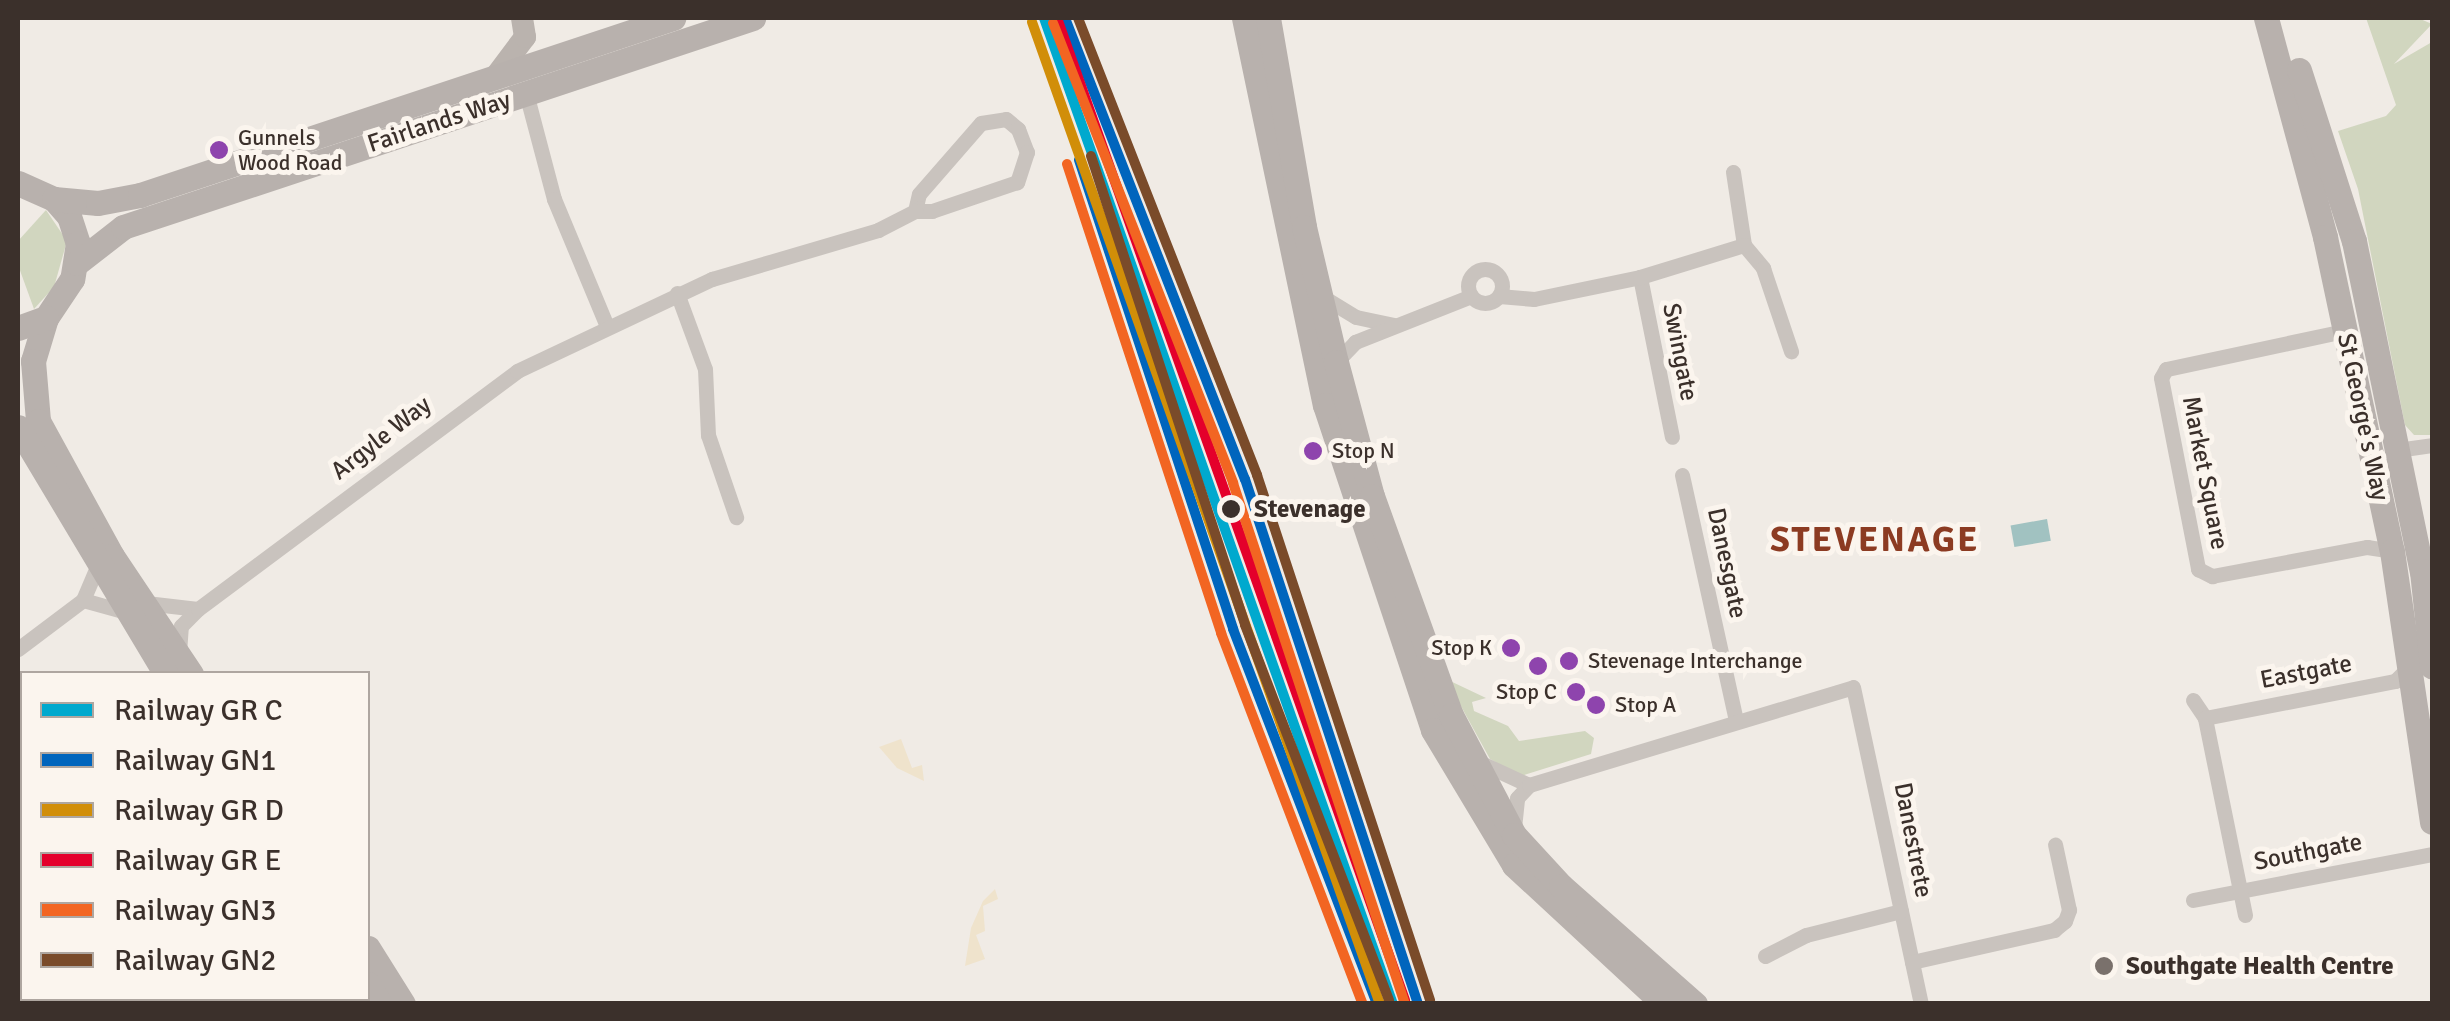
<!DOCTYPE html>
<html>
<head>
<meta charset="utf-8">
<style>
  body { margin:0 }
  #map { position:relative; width:2450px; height:1021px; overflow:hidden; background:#f0ebe5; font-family:Signika,sans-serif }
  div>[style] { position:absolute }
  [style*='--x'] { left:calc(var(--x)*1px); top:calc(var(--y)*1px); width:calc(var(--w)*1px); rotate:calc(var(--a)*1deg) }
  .green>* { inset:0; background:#d1d6bf }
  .sand>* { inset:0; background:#efe3cc }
  .water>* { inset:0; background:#a1c2c1; transform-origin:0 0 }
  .street>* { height:15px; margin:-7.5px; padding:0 7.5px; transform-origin:7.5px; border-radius:7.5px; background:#c9c3be }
  .street>.ring { margin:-7.5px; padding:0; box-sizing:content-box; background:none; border:15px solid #c9c3be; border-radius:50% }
  .secondary>* { height:22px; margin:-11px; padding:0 11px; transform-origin:11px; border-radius:11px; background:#bab3ae }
  .primary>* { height:25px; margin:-12.5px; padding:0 12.5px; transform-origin:12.5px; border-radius:12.5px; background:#b8b1ad }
  .rail-1>* { height:10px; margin:-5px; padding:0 5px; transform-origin:5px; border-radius:5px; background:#00a9ce }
  .rail-2>* { height:10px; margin:-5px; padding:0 5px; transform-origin:5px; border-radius:5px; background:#0065bd }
  .rail-3>* { height:10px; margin:-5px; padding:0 5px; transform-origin:5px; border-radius:5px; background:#d18e09 }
  .rail-4>* { height:10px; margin:-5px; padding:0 5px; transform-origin:5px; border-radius:5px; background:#e4002b }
  .rail-5>* { height:10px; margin:-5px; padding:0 5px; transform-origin:5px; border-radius:5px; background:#f26522 }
  .rail-6>* { height:10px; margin:-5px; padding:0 5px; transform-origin:5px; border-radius:5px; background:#7a4b2a }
  .dots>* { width:28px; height:28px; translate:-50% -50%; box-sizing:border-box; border:5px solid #fbf5ee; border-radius:50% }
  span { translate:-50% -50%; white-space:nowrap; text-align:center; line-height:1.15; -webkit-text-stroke:10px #fbf5ee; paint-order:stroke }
  .bus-label { font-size:22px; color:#3b302b }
  .left { translate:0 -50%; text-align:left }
  .right { translate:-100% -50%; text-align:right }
  .street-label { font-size:25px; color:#3b302b }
  .stop-label { font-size:25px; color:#3b302b; font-weight:700 }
  .poi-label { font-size:25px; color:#3b302b; font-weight:700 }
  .district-label { font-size:35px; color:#8c3b22; font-weight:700; letter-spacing:2.5px }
  .frame { position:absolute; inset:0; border:20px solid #3b302b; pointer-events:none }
  .legend { position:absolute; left:20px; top:671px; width:350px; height:330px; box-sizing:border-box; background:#fbf5ee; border:2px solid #aea6a0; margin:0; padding:12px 18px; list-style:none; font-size:30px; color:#3b302b }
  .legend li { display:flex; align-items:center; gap:20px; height:50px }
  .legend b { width:50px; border:2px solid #aea6a0 }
</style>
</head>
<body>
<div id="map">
  <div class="green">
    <i style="clip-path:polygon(2366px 18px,2418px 18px,2432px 24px,2394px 64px,2432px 42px,2432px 435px,2414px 435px,2405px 425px,2358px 189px,2338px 131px,2386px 116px,2396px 105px)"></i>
    <i style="clip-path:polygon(46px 210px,67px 241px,54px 287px,34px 309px,18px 265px,18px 241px)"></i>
    <i style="clip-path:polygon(1446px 679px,1486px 698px,1472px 702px,1474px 711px,1508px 726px,1519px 741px,1585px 731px,1594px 738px,1591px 754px,1521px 776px,1490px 759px)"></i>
  </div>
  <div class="sand">
    <i style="clip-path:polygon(901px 739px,912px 768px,922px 765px,924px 781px,897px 768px,879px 747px)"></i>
    <i style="clip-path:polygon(995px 889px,998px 899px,983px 906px,985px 931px,976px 935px,985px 959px,965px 966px,971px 928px,983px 901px)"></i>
  </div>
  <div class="water">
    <i style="left:2047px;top:519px;width:22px;height:37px;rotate:80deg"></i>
  </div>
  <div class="street">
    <i style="--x:526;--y:93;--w:110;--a:75.2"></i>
    <i style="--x:554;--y:199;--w:135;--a:67.4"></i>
    <i style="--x:1006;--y:119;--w:16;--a:40"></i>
    <i style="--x:1018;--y:129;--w:25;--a:69"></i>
    <i style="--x:1027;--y:152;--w:32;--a:108"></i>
    <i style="--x:1017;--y:182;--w:90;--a:161.2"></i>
    <i style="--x:932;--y:211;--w:17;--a:180"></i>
    <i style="--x:915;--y:211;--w:17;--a:-77"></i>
    <i style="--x:919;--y:194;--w:94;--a:-48.9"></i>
    <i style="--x:981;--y:123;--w:25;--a:-9"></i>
    <i style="--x:1733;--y:172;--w:74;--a:81.4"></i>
    <i style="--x:1744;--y:245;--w:30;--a:50"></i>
    <i style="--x:1763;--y:268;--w:88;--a:71.4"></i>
    <i class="ring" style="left:1468px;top:269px;width:19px;height:19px"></i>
    <i style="--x:1640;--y:277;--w:163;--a:78.7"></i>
    <i style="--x:677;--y:293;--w:81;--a:69.8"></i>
    <i style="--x:705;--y:369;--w:66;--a:87.4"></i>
    <i style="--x:708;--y:435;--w:87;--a:71.1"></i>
    <i style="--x:1318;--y:294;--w:44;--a:31.2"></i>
    <i style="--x:1356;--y:317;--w:39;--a:12"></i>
    <i style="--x:1499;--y:296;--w:35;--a:5"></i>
    <i style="--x:1534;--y:299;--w:108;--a:-11.7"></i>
    <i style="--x:1640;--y:277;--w:109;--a:-17.1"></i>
    <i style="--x:2344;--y:331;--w:182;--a:167.9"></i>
    <i style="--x:2166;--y:369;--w:10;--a:119"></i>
    <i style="--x:2161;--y:378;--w:195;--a:79"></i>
    <i style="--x:2198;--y:569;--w:16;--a:27"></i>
    <i style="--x:2212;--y:576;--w:158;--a:-10.6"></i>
    <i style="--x:2367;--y:547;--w:25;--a:9"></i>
    <i style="--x:1336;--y:362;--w:28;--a:-46"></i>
    <i style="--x:1355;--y:342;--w:125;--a:-21.6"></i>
    <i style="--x:2397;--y:450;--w:35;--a:-8"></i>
    <i style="--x:1682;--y:475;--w:251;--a:77.6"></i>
    <i style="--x:83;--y:600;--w:45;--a:15.6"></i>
    <i style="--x:146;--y:603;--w:52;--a:6.6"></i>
    <i style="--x:18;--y:649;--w:81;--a:-37"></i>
    <i style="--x:83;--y:600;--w:38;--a:-67"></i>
    <i style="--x:179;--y:653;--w:27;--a:-86"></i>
    <i style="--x:181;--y:626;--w:24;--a:-45"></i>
    <i style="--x:198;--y:609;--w:398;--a:-36.7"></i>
    <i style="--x:517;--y:371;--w:216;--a:-25.3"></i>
    <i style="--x:712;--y:279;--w:173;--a:-16.4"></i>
    <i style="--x:878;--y:230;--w:42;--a:-27.2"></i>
    <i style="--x:2193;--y:700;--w:22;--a:56"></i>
    <i style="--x:1479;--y:762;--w:55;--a:24.7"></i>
    <i style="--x:1514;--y:828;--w:30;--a:-84"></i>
    <i style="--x:1517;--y:798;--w:18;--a:-47"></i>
    <i style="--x:1529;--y:785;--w:338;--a:-16.8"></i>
    <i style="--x:1853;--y:687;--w:324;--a:77.9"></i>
    <i style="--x:2193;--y:900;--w:243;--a:-10.9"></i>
    <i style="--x:2245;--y:915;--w:201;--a:-101.5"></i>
    <i style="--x:2205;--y:718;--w:194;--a:-11"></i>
    <i style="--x:2395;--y:681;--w:21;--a:-45"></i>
    <i style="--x:1765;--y:956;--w:46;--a:-27.1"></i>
    <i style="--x:1806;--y:935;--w:98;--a:-14.2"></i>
    <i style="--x:1912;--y:962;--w:146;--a:-12.7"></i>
    <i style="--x:2054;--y:930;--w:14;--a:-39"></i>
    <i style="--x:2065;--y:921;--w:12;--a:-70"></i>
    <i style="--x:2069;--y:910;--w:67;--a:-102"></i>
  </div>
  <div class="secondary">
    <i style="--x:495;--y:77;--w:50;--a:-53.1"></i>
    <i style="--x:525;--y:37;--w:19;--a:-99"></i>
  </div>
  <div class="primary">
    <i style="--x:1244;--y:18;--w:395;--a:78.2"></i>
    <i style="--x:1325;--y:405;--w:342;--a:71.6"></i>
    <i style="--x:1433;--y:730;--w:157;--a:59"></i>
    <i style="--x:1514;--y:865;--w:205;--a:42.8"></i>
    <i style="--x:1268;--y:18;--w:212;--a:80.2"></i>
    <i style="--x:1304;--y:227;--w:139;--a:76.7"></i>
    <i style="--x:1336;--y:362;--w:139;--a:75"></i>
    <i style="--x:1372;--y:496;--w:233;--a:70.2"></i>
    <i style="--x:1451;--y:715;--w:136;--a:62.3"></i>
    <i style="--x:1514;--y:835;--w:69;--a:47.3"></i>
    <i style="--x:1561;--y:886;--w:179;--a:41.4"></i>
    <i style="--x:2266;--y:18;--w:227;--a:74.9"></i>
    <i style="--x:2325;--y:237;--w:321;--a:78"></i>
    <i style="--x:2392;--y:551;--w:274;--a:81.6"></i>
    <i style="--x:2299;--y:70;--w:180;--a:72.2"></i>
    <i style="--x:2354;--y:241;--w:337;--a:78.4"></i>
    <i style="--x:2422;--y:571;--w:96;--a:84"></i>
    <i style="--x:18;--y:183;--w:39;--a:24"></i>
    <i style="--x:54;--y:199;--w:23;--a:49"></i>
    <i style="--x:69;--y:216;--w:28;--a:72"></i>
    <i style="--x:78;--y:243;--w:36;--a:99"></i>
    <i style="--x:72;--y:279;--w:47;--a:123.7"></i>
    <i style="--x:46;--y:318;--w:45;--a:106.8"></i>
    <i style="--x:33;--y:361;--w:60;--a:85.2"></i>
    <i style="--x:38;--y:421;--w:154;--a:61.3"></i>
    <i style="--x:112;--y:556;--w:142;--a:56.2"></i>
    <i style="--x:54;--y:199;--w:44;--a:5.2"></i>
    <i style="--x:98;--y:203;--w:43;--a:-10.8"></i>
    <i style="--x:140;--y:195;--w:562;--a:-18.37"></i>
    <i style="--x:77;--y:263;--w:58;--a:-38"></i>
    <i style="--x:123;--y:227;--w:664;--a:-18.35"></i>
    <i style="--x:18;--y:328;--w:30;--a:-20"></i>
    <i style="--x:18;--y:427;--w:288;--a:59.1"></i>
    <i style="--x:368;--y:948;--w:66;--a:58"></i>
    <i style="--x:368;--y:984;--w:23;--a:59"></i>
  </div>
  <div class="rail-1">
    <i style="--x:1044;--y:18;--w:1046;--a:70.51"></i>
  </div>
  <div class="rail-2">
    <i style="--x:1065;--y:18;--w:495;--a:68.7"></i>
    <i style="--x:1245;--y:479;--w:553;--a:71.76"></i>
    <i style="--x:1079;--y:160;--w:494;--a:71.8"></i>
    <i style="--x:1233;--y:629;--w:402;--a:69"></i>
  </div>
  <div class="rail-3">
    <i style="--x:1032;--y:22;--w:1042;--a:70.49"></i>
  </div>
  <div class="rail-4">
    <i style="--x:1057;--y:18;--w:1042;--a:70.49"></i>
  </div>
  <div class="rail-5">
    <i style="--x:1053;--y:23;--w:494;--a:68.6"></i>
    <i style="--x:1233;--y:483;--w:549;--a:71.73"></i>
    <i style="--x:1067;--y:164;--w:494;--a:71.8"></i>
    <i style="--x:1221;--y:633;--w:397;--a:69.1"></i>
  </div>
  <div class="rail-6">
    <i style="--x:1078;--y:18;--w:491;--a:68.6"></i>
    <i style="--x:1257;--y:475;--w:553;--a:71.76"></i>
    <i style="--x:1091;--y:156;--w:494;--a:71.8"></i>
    <i style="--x:1245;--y:625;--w:402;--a:69"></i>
  </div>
  <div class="dots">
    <i style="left:219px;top:150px;background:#8e44ad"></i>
    <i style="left:1313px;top:451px;background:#8e44ad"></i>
    <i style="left:1231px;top:509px;background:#3b302b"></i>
    <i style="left:1511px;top:648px;background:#8e44ad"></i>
    <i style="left:1569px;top:661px;background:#8e44ad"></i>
    <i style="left:1538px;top:666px;background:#8e44ad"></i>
    <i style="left:1576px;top:692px;background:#8e44ad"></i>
    <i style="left:1596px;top:705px;background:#8e44ad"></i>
    <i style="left:2104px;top:966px;background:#7a716c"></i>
  </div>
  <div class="bus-label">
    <span class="left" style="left:238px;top:150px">Gunnels<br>Wood Road</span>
    <span class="left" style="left:1332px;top:451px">Stop N</span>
    <span class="right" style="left:1492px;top:648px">Stop K</span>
    <span class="left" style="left:1588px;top:661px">Stevenage Interchange</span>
    <span class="right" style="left:1557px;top:692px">Stop C</span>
    <span class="left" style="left:1615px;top:705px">Stop A</span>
  </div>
  <div class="street-label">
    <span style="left:439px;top:122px;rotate:-18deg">Fairlands Way</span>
    <span style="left:1680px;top:352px;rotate:79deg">Swingate</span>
    <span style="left:2363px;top:417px;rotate:78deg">St George's Way</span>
    <span style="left:381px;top:438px;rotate:-38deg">Argyle Way</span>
    <span style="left:2205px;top:473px;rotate:79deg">Market Square</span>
    <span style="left:1727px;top:563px;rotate:78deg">Danesgate</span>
    <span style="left:2306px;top:672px;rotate:-11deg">Eastgate</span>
    <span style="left:1913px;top:840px;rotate:79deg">Danestrete</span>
    <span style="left:2308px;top:852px;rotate:-11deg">Southgate</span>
  </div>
  <div class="stop-label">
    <span class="left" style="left:1254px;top:509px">Stevenage</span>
  </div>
  <div class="poi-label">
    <span class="left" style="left:2126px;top:966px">Southgate Health Centre</span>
  </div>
  <div class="district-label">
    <span style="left:1875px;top:540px">STEVENAGE</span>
  </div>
  <div class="frame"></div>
  <ul class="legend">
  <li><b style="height:12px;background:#00a9ce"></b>Railway GR C</li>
  <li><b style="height:12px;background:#0065bd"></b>Railway GN1</li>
  <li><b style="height:12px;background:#d18e09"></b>Railway GR D</li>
  <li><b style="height:12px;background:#e4002b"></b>Railway GR E</li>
  <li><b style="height:12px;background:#f26522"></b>Railway GN3</li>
  <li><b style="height:12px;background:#7a4b2a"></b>Railway GN2</li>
  </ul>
</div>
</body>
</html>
